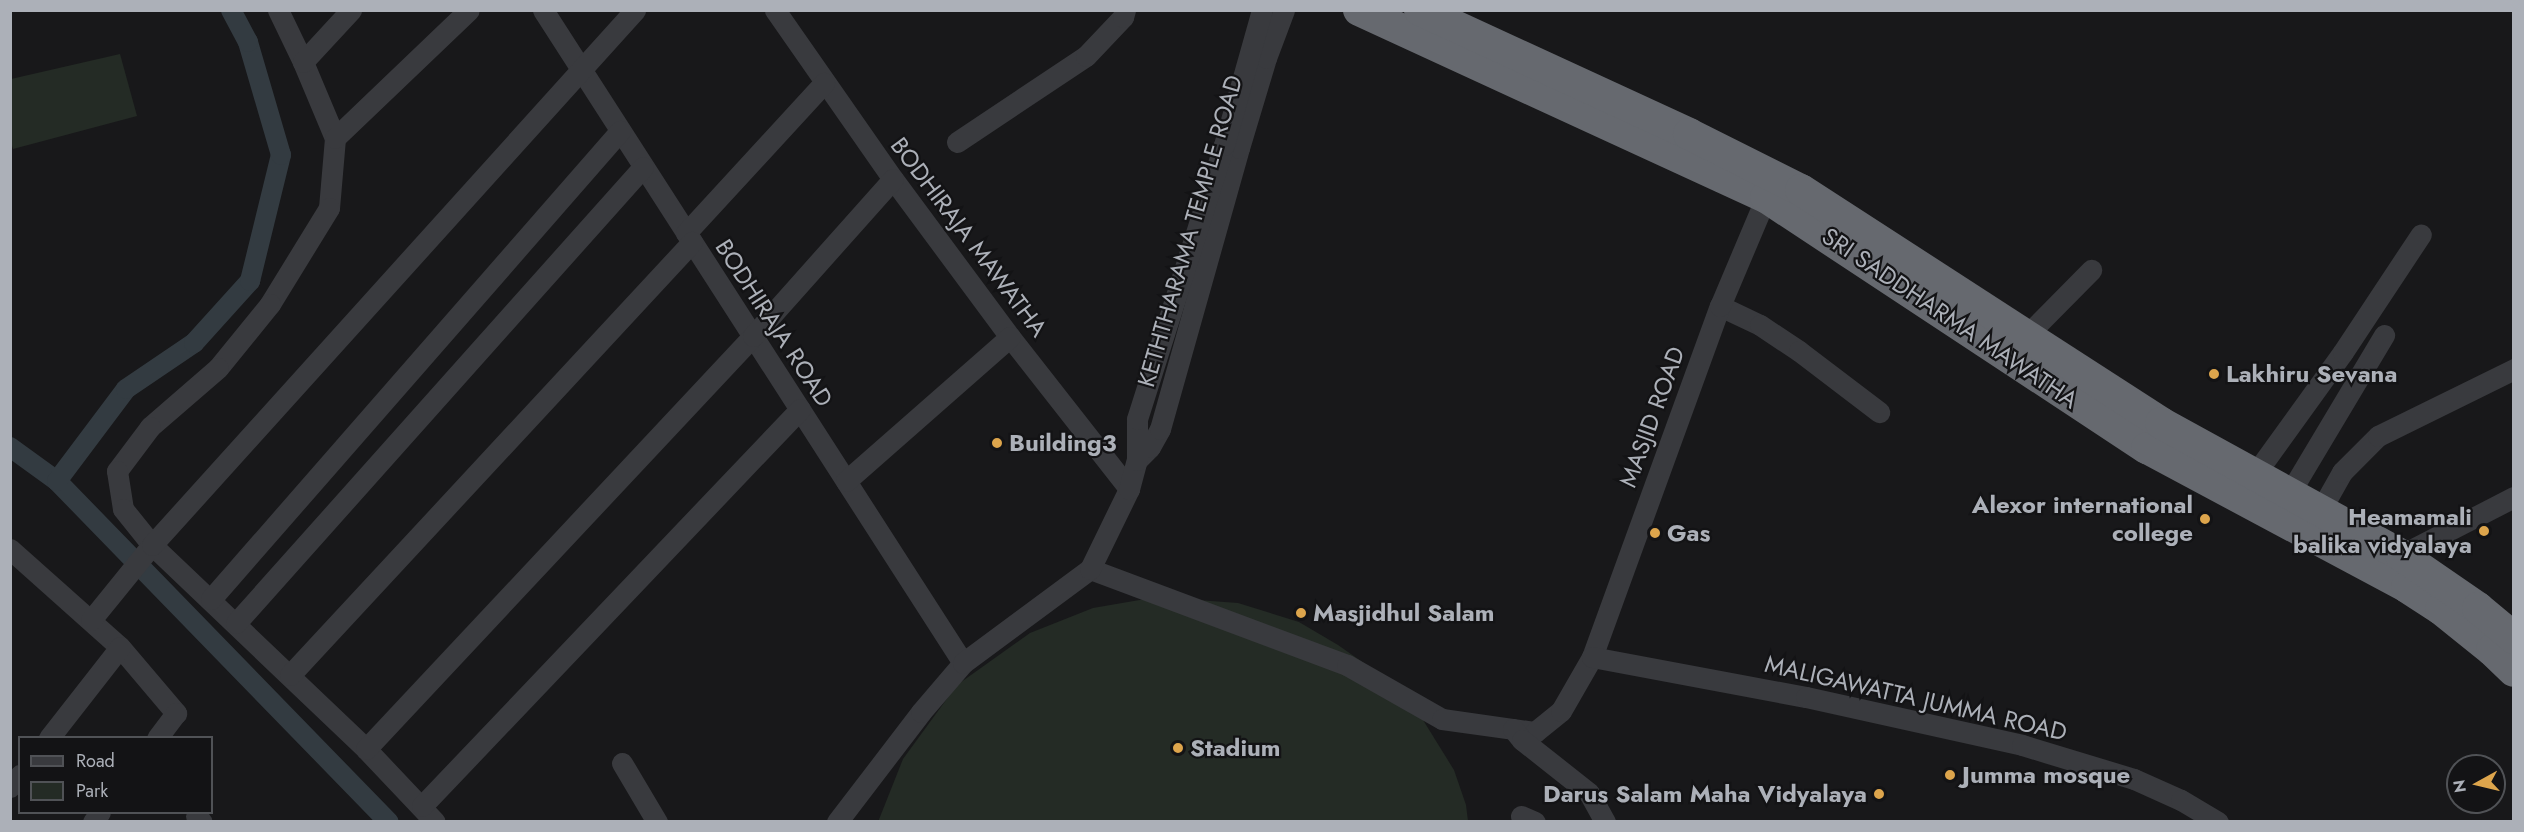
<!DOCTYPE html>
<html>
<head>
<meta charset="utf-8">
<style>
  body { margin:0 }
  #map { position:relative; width:2524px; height:832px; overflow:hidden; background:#18181a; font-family:Jost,sans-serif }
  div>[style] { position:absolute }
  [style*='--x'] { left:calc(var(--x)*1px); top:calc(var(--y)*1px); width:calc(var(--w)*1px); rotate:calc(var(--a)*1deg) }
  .green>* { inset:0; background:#242b25 }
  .canal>* { height:20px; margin:-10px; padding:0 10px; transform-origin:10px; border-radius:10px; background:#333b41 }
  .minor>* { height:21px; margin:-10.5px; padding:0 10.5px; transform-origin:10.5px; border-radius:10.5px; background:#393a3e }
  .highway>* { height:32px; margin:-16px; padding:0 16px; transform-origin:16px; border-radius:16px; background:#66696f }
  .dots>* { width:16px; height:16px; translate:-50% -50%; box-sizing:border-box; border:3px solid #131315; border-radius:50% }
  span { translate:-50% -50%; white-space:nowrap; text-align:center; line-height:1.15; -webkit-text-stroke:4.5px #131315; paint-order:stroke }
  .street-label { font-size:24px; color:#acb0b8 }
  .poi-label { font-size:24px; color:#acb0b8; font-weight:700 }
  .left { translate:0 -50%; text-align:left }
  .right { translate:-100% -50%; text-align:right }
  .frame { position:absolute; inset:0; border:12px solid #acb0b8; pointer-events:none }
  .legend { position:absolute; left:18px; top:736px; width:195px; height:78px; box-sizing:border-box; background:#131315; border:2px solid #505256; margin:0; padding:8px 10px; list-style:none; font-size:18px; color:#acb0b8 }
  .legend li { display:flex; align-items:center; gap:12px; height:30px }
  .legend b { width:30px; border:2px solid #505256 }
  .north { position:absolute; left:2446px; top:754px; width:60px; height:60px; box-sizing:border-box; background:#131315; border:2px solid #505256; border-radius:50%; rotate:262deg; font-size:16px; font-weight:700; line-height:24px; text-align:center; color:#acb0b8 }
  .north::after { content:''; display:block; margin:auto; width:21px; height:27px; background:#dda54c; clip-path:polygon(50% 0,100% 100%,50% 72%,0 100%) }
</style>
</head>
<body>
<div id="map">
  <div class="green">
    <i style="clip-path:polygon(120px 54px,137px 116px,13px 149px,10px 139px,11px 79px)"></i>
    <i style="clip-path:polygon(1157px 597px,1238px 603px,1299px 622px,1338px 645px,1381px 675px,1423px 720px,1454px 770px,1466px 805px,1468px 821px,878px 822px,903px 759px,957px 685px,1030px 633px,1093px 608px)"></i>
  </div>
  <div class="canal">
    <i style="--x:10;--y:447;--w:58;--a:35.9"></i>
    <i style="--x:57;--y:481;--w:476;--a:45.8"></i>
    <i style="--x:57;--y:481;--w:115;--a:-53.1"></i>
    <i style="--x:126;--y:389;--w:82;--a:-34.1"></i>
    <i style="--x:194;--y:343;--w:84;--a:-47.9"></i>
    <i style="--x:250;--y:281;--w:130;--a:-76.2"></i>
    <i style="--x:281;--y:155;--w:118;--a:-106.3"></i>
    <i style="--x:248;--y:42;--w:36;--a:-118"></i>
  </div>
  <div class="minor">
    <i style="--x:278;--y:10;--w:58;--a:64.3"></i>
    <i style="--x:303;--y:62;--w:82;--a:67.2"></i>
    <i style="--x:335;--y:138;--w:70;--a:94.9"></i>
    <i style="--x:329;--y:208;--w:113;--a:121.6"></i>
    <i style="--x:270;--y:304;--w:82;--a:129.1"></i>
    <i style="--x:218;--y:368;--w:90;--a:139.1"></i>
    <i style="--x:150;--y:427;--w:55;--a:126.9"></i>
    <i style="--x:117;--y:471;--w:38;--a:81"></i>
    <i style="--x:123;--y:509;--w:46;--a:51.1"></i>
    <i style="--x:152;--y:545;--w:296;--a:43.6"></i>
    <i style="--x:366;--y:749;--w:100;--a:46.6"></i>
    <i style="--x:543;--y:10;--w:776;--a:57.25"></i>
    <i style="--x:775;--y:10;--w:206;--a:55.1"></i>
    <i style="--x:893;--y:179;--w:197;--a:53.5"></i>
    <i style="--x:1010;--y:337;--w:193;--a:51.9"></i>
    <i style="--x:303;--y:62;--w:71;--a:-47.3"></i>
    <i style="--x:335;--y:138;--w:185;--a:-43.7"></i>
    <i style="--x:957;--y:142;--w:155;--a:-33.7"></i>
    <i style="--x:1086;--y:56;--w:54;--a:-46.5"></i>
    <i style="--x:1123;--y:17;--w:7;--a:-74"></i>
    <i style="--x:686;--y:233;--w:204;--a:-47.4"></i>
    <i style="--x:1720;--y:306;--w:44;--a:25.4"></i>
    <i style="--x:1760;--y:325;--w:47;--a:33.7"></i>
    <i style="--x:1799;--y:351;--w:101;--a:37.3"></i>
    <i style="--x:2026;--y:336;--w:93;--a:-45.4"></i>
    <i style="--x:1137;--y:460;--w:18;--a:-45"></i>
    <i style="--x:1150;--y:447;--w:21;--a:-61"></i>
    <i style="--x:1160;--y:429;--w:292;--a:-74.3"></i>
    <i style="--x:1239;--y:148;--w:94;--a:-73.3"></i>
    <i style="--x:1266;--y:58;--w:51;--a:-69.4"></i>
    <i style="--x:2255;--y:474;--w:150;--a:-54.2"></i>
    <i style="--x:2343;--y:352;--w:141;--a:-56.5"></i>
    <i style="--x:846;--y:481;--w:218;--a:-41.3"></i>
    <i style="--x:2283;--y:504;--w:197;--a:-59.1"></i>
    <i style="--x:2315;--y:520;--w:55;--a:-60.6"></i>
    <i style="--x:2342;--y:472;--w:51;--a:-45"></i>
    <i style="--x:2378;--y:436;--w:152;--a:-26.2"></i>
    <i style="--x:10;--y:549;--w:147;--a:41.7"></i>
    <i style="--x:120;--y:647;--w:87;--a:49.7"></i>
    <i style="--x:176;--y:713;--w:31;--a:127"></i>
    <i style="--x:2401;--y:555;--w:127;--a:-27.2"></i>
    <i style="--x:1090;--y:569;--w:274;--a:20.5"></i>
    <i style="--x:1347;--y:665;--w:109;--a:29.6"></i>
    <i style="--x:1442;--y:719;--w:94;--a:8"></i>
    <i style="--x:1535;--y:732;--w:33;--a:-39"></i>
    <i style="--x:1561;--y:711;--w:62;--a:-60.1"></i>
    <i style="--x:1592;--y:657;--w:374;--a:-70"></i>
    <i style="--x:1720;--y:306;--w:118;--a:-67.1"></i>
    <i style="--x:211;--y:599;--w:622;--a:-48.85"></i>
    <i style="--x:91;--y:620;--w:97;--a:-50.9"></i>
    <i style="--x:152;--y:545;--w:721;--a:-47.92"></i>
    <i style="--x:236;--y:623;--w:611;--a:-48.25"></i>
    <i style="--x:1592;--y:657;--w:218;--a:10.6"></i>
    <i style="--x:1806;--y:697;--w:221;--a:12.5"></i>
    <i style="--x:2022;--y:745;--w:117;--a:16.9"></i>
    <i style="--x:2134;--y:779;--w:51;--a:24.1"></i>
    <i style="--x:2181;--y:800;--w:43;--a:30.7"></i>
    <i style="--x:290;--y:675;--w:591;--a:-47.13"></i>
    <i style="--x:1513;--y:729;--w:14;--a:51"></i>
    <i style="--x:1522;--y:740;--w:85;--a:38.3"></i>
    <i style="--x:1589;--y:793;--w:33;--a:61"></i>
    <i style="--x:49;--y:738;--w:115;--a:-52"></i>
    <i style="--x:366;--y:749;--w:566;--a:-46.86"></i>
    <i style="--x:753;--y:336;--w:210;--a:-48.3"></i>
    <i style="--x:622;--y:763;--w:69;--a:59.3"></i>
    <i style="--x:10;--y:787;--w:16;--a:-50"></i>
    <i style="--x:422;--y:806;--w:548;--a:-46.4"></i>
    <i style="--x:196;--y:816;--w:8;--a:45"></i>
    <i style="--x:1521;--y:816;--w:15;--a:23"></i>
    <i style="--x:93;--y:822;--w:12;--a:-55"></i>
    <i style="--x:837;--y:822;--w:138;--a:-52.6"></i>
    <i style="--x:921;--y:712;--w:65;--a:-49.4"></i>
    <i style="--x:963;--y:663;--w:158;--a:-36.5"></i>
    <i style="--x:1090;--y:569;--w:89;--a:-64"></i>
    <i style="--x:1129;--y:489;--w:30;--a:-75"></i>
    <i style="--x:1137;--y:460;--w:41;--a:-90"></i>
    <i style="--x:1137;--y:419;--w:287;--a:-72.4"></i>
    <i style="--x:1224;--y:145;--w:140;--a:-74.3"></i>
  </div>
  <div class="highway">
    <i style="--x:1359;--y:10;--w:448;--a:24.7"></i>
    <i style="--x:1766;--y:197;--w:456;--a:33.4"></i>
    <i style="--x:2147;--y:448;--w:295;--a:28.1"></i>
    <i style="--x:2407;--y:587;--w:40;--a:32.9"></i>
    <i style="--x:2441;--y:609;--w:65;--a:38.8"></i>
    <i style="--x:2492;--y:650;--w:30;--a:44"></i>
    <i style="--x:1420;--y:10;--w:296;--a:24.7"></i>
    <i style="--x:1689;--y:134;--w:125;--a:26.6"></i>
    <i style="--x:1801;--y:190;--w:429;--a:32.9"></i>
    <i style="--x:2161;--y:423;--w:274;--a:28.8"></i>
    <i style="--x:2401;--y:555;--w:93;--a:34.5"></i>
    <i style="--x:2478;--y:608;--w:47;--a:39.8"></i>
  </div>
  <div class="dots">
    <i style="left:2214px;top:374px;background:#dda54c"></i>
    <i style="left:997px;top:443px;background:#dda54c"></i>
    <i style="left:2205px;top:519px;background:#dda54c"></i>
    <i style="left:2484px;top:531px;background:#dda54c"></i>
    <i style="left:1655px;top:533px;background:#dda54c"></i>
    <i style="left:1301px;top:613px;background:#dda54c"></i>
    <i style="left:1178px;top:748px;background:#dda54c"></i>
    <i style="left:1950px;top:775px;background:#dda54c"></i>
    <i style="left:1879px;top:794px;background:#dda54c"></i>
  </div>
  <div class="street-label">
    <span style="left:1190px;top:231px;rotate:-74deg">KETHTHARAMA TEMPLE ROAD</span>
    <span style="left:969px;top:237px;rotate:53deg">BODHIRAJA MAWATHA</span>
    <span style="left:1950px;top:318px;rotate:34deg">SRI SADDHARMA MAWATHA</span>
    <span style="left:774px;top:323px;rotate:57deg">BODHIRAJA ROAD</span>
    <span style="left:1652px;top:417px;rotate:-70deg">MASJID ROAD</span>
    <span style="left:1916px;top:698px;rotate:13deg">MALIGAWATTA JUMMA ROAD</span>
  </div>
  <div class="poi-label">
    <span class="left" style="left:2226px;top:374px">Lakhiru Sevana</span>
    <span class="left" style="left:1009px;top:443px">Building3</span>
    <span class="right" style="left:2193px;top:519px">Alexor international<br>college</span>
    <span class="right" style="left:2472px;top:531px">Heamamali<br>balika vidyalaya</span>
    <span class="left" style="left:1667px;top:533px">Gas</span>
    <span class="left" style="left:1313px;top:613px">Masjidhul Salam</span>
    <span class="left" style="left:1190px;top:748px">Stadium</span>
    <span class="left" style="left:1962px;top:775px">Jumma mosque</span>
    <span class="right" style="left:1867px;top:794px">Darus Salam Maha Vidyalaya</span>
  </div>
  <div class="frame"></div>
  <ul class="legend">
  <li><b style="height:8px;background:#393a3e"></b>Road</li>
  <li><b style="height:16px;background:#242b25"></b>Park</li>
  </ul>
  <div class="north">N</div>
</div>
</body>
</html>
